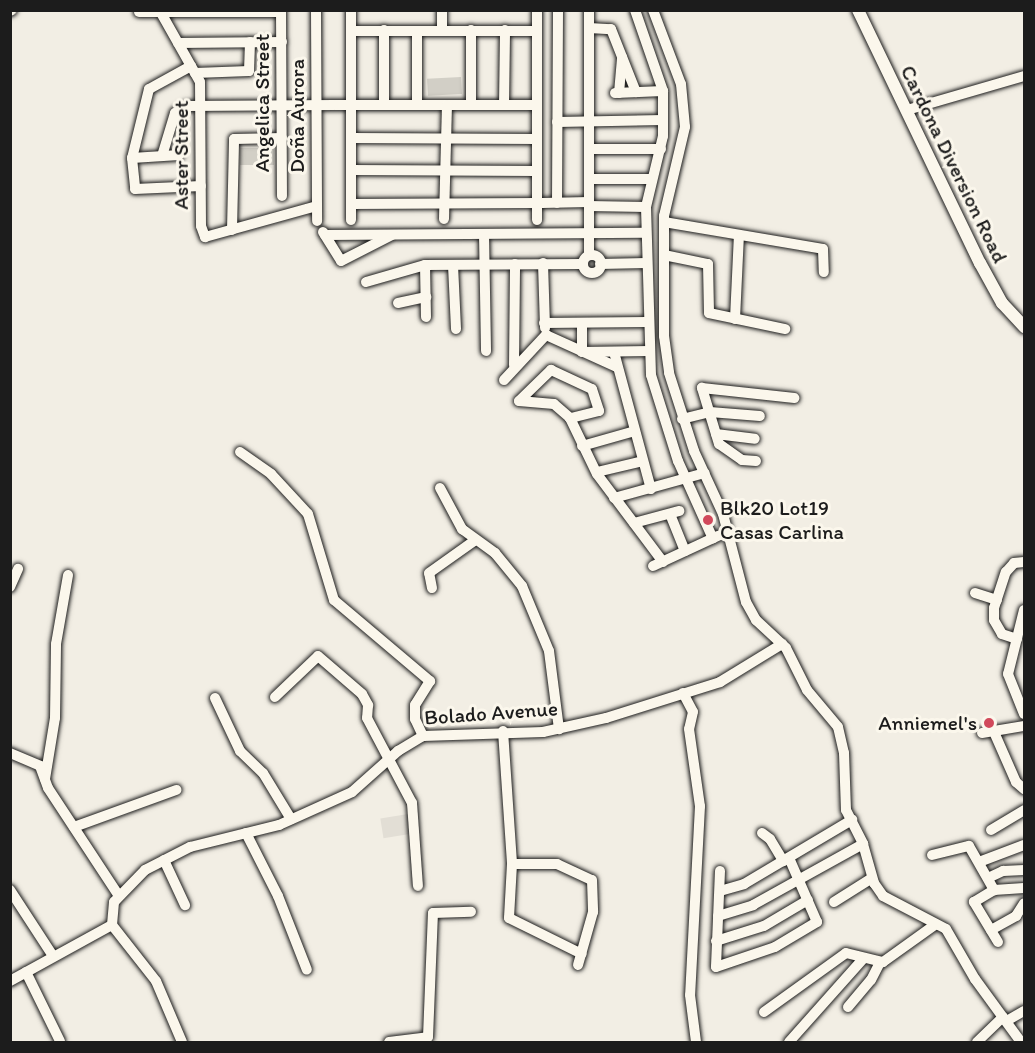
<!DOCTYPE html>
<html>
<head>
<meta charset="utf-8">
<style>
  body { margin:0 }
  #map { position:relative; width:1035px; height:1053px; overflow:hidden; background:#f2eee4; font-family:Itim,sans-serif }
  div>[style] { position:absolute }
  [style*='--x'] { left:calc(var(--x)*1px); top:calc(var(--y)*1px); width:calc(var(--w)*1px); rotate:calc(var(--a)*1deg) }
  .built>* { inset:0; background:#e2ded5; transform-origin:0 0 }
  .green>* { inset:0; background:#d2cfc6; transform-origin:0 0 }
  .roads { filter:drop-shadow(0 0 2px #1c1c1c) drop-shadow(0 0 2px #1c1c1c) }
  .minor>* { height:10px; margin:-5px; padding:0 5px; transform-origin:5px; border-radius:5px; background:#fbf7ec }
  .minor>.ring { margin:-5px; padding:0; box-sizing:content-box; background:none; border:10px solid #fbf7ec; border-radius:50% }
  .major>* { height:12px; margin:-6px; padding:0 6px; transform-origin:6px; border-radius:6px; background:#fbf7ec }
  .dots>* { width:16px; height:16px; translate:-50% -50%; box-sizing:border-box; border:3px solid #fbf7ec; border-radius:50% }
  span { translate:-50% -50%; white-space:nowrap; text-align:center; line-height:1.15; -webkit-text-stroke:6px #fbf7ec; paint-order:stroke }
  .street-label { font-size:21px; color:#1c1c1c }
  .poi-label { font-size:21px; color:#1c1c1c }
  .left { translate:0 -50%; text-align:left }
  .right { translate:-100% -50%; text-align:right }
  .frame { position:absolute; inset:0; border:12px solid #1c1c1c; pointer-events:none }
</style>
</head>
<body>
<div id="map">
  <div class="built">
    <i style="left:408px;top:814px;width:20px;height:28px;rotate:81deg"></i>
  </div>
  <div class="green">
    <i style="left:461px;top:77px;width:17px;height:34px;rotate:87deg"></i>
    <i style="left:240px;top:148px;width:34px;height:17px"></i>
  </div>
  <div class="roads">
    <div class="minor">
      <i style="--x:281;--y:10;--w:186;--a:89.7"></i>
      <i style="--x:316;--y:10;--w:211;--a:89.7"></i>
      <i style="--x:442;--y:10;--w:20;--a:90"></i>
      <i style="--x:537;--y:10;--w:210;--a:90"></i>
      <i style="--x:589;--y:10;--w:245;--a:90"></i>
      <i style="--x:635;--y:10;--w:86;--a:70.9"></i>
      <i style="--x:663;--y:91;--w:45;--a:90"></i>
      <i style="--x:663;--y:136;--w:73;--a:103.5"></i>
      <i style="--x:646;--y:207;--w:168;--a:88.3"></i>
      <i style="--x:651;--y:375;--w:90;--a:72.6"></i>
      <i style="--x:678;--y:461;--w:85;--a:65.8"></i>
      <i style="--x:653;--y:10;--w:79;--a:69.3"></i>
      <i style="--x:681;--y:84;--w:43;--a:84.7"></i>
      <i style="--x:685;--y:127;--w:91;--a:103.3"></i>
      <i style="--x:664;--y:216;--w:120;--a:90"></i>
      <i style="--x:664;--y:336;--w:37;--a:82"></i>
      <i style="--x:669;--y:373;--w:82;--a:72.2"></i>
      <i style="--x:694;--y:451;--w:69;--a:65.3"></i>
      <i style="--x:723;--y:514;--w:91;--a:75.4"></i>
      <i style="--x:746;--y:602;--w:21;--a:61"></i>
      <i style="--x:756;--y:620;--w:41;--a:43"></i>
      <i style="--x:786;--y:648;--w:47;--a:63.4"></i>
      <i style="--x:807;--y:690;--w:48;--a:50"></i>
      <i style="--x:838;--y:727;--w:27;--a:77"></i>
      <i style="--x:844;--y:753;--w:57;--a:88"></i>
      <i style="--x:846;--y:810;--w:38;--a:63"></i>
      <i style="--x:863;--y:844;--w:41;--a:74.2"></i>
      <i style="--x:874;--y:883;--w:16;--a:55"></i>
      <i style="--x:883;--y:896;--w:71;--a:27.6"></i>
      <i style="--x:946;--y:929;--w:58;--a:59.9"></i>
      <i style="--x:975;--y:979;--w:78;--a:53.9"></i>
      <i style="--x:10;--y:11;--w:2;--a:-27"></i>
      <i style="--x:160;--y:11;--w:81;--a:60.6"></i>
      <i style="--x:200;--y:82;--w:144;--a:89.6"></i>
      <i style="--x:201;--y:226;--w:12;--a:70"></i>
      <i style="--x:205;--y:237;--w:116;--a:-15.5"></i>
      <i style="--x:139;--y:12;--w:142;--a:0"></i>
      <i style="--x:589;--y:28;--w:22;--a:3"></i>
      <i style="--x:611;--y:29;--w:68;--a:68.4"></i>
      <i style="--x:351;--y:31;--w:186;--a:0"></i>
      <i style="--x:417;--y:31;--w:74;--a:90"></i>
      <i style="--x:178;--y:43;--w:104;--a:-0.6"></i>
      <i style="--x:191;--y:66;--w:48;--a:151.3"></i>
      <i style="--x:149;--y:89;--w:71;--a:103.8"></i>
      <i style="--x:132;--y:158;--w:31;--a:84"></i>
      <i style="--x:135;--y:189;--w:66;--a:-2.6"></i>
      <i style="--x:195;--y:73;--w:54;--a:-2.1"></i>
      <i style="--x:249;--y:71;--w:29;--a:-88"></i>
      <i style="--x:615;--y:93;--w:48;--a:-2.4"></i>
      <i style="--x:619;--y:93;--w:36;--a:-85"></i>
      <i style="--x:335;--y:105;--w:202;--a:0"></i>
      <i style="--x:384;--y:105;--w:75;--a:-90"></i>
      <i style="--x:471;--y:105;--w:75;--a:-90"></i>
      <i style="--x:504;--y:105;--w:75;--a:-89.2"></i>
      <i style="--x:907;--y:110;--w:122;--a:-16.2"></i>
      <i style="--x:557;--y:122;--w:106;--a:-1.1"></i>
      <i style="--x:351;--y:138;--w:186;--a:0.3"></i>
      <i style="--x:589;--y:149;--w:72;--a:0"></i>
      <i style="--x:162;--y:156;--w:45;--a:-73.2"></i>
      <i style="--x:175;--y:113;--w:14;--a:-30"></i>
      <i style="--x:187;--y:106;--w:147;--a:-0.4"></i>
      <i style="--x:132;--y:158;--w:47;--a:-3.7"></i>
      <i style="--x:351;--y:170;--w:186;--a:0.3"></i>
      <i style="--x:589;--y:179;--w:63;--a:0"></i>
      <i style="--x:542;--y:203;--w:47;--a:-1.2"></i>
      <i style="--x:557;--y:203;--w:193;--a:-89.7"></i>
      <i style="--x:351;--y:204;--w:186;--a:-0.3"></i>
      <i style="--x:589;--y:206;--w:57;--a:1"></i>
      <i style="--x:444;--y:219;--w:114;--a:-88.5"></i>
      <i style="--x:351;--y:220;--w:210;--a:-90"></i>
      <i style="--x:664;--y:222;--w:161;--a:9.6"></i>
      <i style="--x:823;--y:249;--w:23;--a:88"></i>
      <i style="--x:232;--y:230;--w:91;--a:-88.7"></i>
      <i style="--x:234;--y:139;--w:48;--a:-1.2"></i>
      <i style="--x:323;--y:232;--w:34;--a:58"></i>
      <i style="--x:341;--y:261;--w:57;--a:-27"></i>
      <i style="--x:484;--y:234;--w:117;--a:89"></i>
      <i style="--x:325;--y:235;--w:320;--a:-0.4"></i>
      <i style="--x:664;--y:255;--w:45;--a:11.6"></i>
      <i style="--x:708;--y:264;--w:49;--a:88.8"></i>
      <i style="--x:709;--y:313;--w:78;--a:11.9"></i>
      <i class="ring" style="left:583px;top:255px;width:8px;height:8px"></i>
      <i style="--x:543;--y:263;--w:65;--a:88.2"></i>
      <i style="--x:600;--y:264;--w:46;--a:-1.2"></i>
      <i style="--x:425;--y:265;--w:52;--a:88.9"></i>
      <i style="--x:453;--y:265;--w:64;--a:87.3"></i>
      <i style="--x:366;--y:282;--w:61;--a:-16.1"></i>
      <i style="--x:425;--y:265;--w:158;--a:-0.4"></i>
      <i style="--x:398;--y:303;--w:29;--a:-12"></i>
      <i style="--x:735;--y:319;--w:84;--a:-87.3"></i>
      <i style="--x:544;--y:323;--w:103;--a:-0.6"></i>
      <i style="--x:582;--y:323;--w:29;--a:90"></i>
      <i style="--x:582;--y:352;--w:67;--a:-0.9"></i>
      <i style="--x:546;--y:335;--w:78;--a:24.3"></i>
      <i style="--x:614;--y:352;--w:142;--a:74.9"></i>
      <i style="--x:514;--y:365;--w:101;--a:-89.4"></i>
      <i style="--x:504;--y:380;--w:62;--a:-47"></i>
      <i style="--x:519;--y:401;--w:35;--a:5"></i>
      <i style="--x:554;--y:404;--w:21;--a:41"></i>
      <i style="--x:570;--y:418;--w:62;--a:64.3"></i>
      <i style="--x:597;--y:474;--w:110;--a:53.1"></i>
      <i style="--x:519;--y:401;--w:45;--a:-44.1"></i>
      <i style="--x:551;--y:370;--w:45;--a:24.9"></i>
      <i style="--x:592;--y:389;--w:23;--a:72"></i>
      <i style="--x:599;--y:411;--w:30;--a:166"></i>
      <i style="--x:682;--y:419;--w:29;--a:-14"></i>
      <i style="--x:710;--y:412;--w:50;--a:4.6"></i>
      <i style="--x:716;--y:434;--w:39;--a:7"></i>
      <i style="--x:582;--y:446;--w:55;--a:-15.8"></i>
      <i style="--x:240;--y:452;--w:38;--a:35"></i>
      <i style="--x:271;--y:474;--w:54;--a:47.2"></i>
      <i style="--x:308;--y:514;--w:90;--a:73.2"></i>
      <i style="--x:334;--y:600;--w:126;--a:40.2"></i>
      <i style="--x:430;--y:681;--w:28;--a:122"></i>
      <i style="--x:415;--y:705;--w:14;--a:90"></i>
      <i style="--x:415;--y:719;--w:19;--a:65"></i>
      <i style="--x:756;--y:461;--w:14;--a:-176"></i>
      <i style="--x:742;--y:460;--w:28;--a:-145"></i>
      <i style="--x:719;--y:444;--w:59;--a:-106.9"></i>
      <i style="--x:702;--y:388;--w:93;--a:6.2"></i>
      <i style="--x:597;--y:472;--w:47;--a:-13.4"></i>
      <i style="--x:440;--y:488;--w:47;--a:61.8"></i>
      <i style="--x:462;--y:529;--w:41;--a:36"></i>
      <i style="--x:495;--y:553;--w:43;--a:50.7"></i>
      <i style="--x:522;--y:586;--w:70;--a:67.4"></i>
      <i style="--x:549;--y:651;--w:79;--a:82.7"></i>
      <i style="--x:614;--y:498;--w:94;--a:-15.4"></i>
      <i style="--x:670;--y:514;--w:40;--a:68"></i>
      <i style="--x:634;--y:523;--w:47;--a:-14.9"></i>
      <i style="--x:653;--y:566;--w:72;--a:-24.8"></i>
      <i style="--x:10;--y:587;--w:20;--a:-66"></i>
      <i style="--x:432;--y:588;--w:15;--a:-101"></i>
      <i style="--x:429;--y:573;--w:55;--a:-35.4"></i>
      <i style="--x:975;--y:593;--w:23;--a:18"></i>
      <i style="--x:1024;--y:610;--w:66;--a:104"></i>
      <i style="--x:1008;--y:674;--w:43;--a:68.2"></i>
      <i style="--x:1017;--y:639;--w:16;--a:-162"></i>
      <i style="--x:1002;--y:634;--w:16;--a:-120"></i>
      <i style="--x:994;--y:620;--w:12;--a:-90"></i>
      <i style="--x:994;--y:608;--w:38;--a:-72"></i>
      <i style="--x:1006;--y:572;--w:12;--a:-48"></i>
      <i style="--x:1014;--y:563;--w:10;--a:-6"></i>
      <i style="--x:683;--y:693;--w:21;--a:62"></i>
      <i style="--x:693;--y:712;--w:17;--a:103"></i>
      <i style="--x:689;--y:729;--w:78;--a:81.9"></i>
      <i style="--x:700;--y:806;--w:189;--a:93"></i>
      <i style="--x:690;--y:995;--w:47;--a:82.7"></i>
      <i style="--x:275;--y:697;--w:59;--a:-43.6"></i>
      <i style="--x:318;--y:656;--w:58;--a:40.8"></i>
      <i style="--x:362;--y:694;--w:13;--a:61"></i>
      <i style="--x:368;--y:705;--w:13;--a:94"></i>
      <i style="--x:367;--y:718;--w:96;--a:62.1"></i>
      <i style="--x:412;--y:803;--w:83;--a:85.9"></i>
      <i style="--x:215;--y:698;--w:59;--a:64.7"></i>
      <i style="--x:240;--y:751;--w:32;--a:44"></i>
      <i style="--x:263;--y:773;--w:54;--a:58.7"></i>
      <i style="--x:503;--y:731;--w:133;--a:86.1"></i>
      <i style="--x:512;--y:864;--w:54;--a:93.2"></i>
      <i style="--x:509;--y:918;--w:81;--a:26.3"></i>
      <i style="--x:994;--y:732;--w:55;--a:66.3"></i>
      <i style="--x:1016;--y:782;--w:11;--a:41"></i>
      <i style="--x:982;--y:733;--w:43;--a:-9.5"></i>
      <i style="--x:10;--y:753;--w:33;--a:23"></i>
      <i style="--x:40;--y:766;--w:23;--a:70"></i>
      <i style="--x:48;--y:788;--w:129;--a:56.7"></i>
      <i style="--x:45;--y:779;--w:62;--a:-80.7"></i>
      <i style="--x:55;--y:718;--w:74;--a:-89.2"></i>
      <i style="--x:56;--y:644;--w:70;--a:-80.1"></i>
      <i style="--x:74;--y:827;--w:109;--a:-19.9"></i>
      <i style="--x:991;--y:830;--w:39;--a:-31"></i>
      <i style="--x:246;--y:833;--w:71;--a:63.1"></i>
      <i style="--x:278;--y:896;--w:79;--a:68.6"></i>
      <i style="--x:762;--y:833;--w:10;--a:37"></i>
      <i style="--x:770;--y:839;--w:26;--a:59"></i>
      <i style="--x:932;--y:855;--w:38;--a:-14"></i>
      <i style="--x:969;--y:846;--w:51;--a:60.4"></i>
      <i style="--x:164;--y:860;--w:50;--a:65"></i>
      <i style="--x:979;--y:862;--w:48;--a:-20.7"></i>
      <i style="--x:512;--y:864;--w:45;--a:0"></i>
      <i style="--x:557;--y:864;--w:38;--a:25"></i>
      <i style="--x:592;--y:880;--w:32;--a:88"></i>
      <i style="--x:593;--y:912;--w:55;--a:105.8"></i>
      <i style="--x:720;--y:871;--w:96;--a:92.4"></i>
      <i style="--x:716;--y:967;--w:62;--a:-18.7"></i>
      <i style="--x:775;--y:947;--w:49;--a:-30.8"></i>
      <i style="--x:817;--y:922;--w:70;--a:-113.6"></i>
      <i style="--x:988;--y:878;--w:17;--a:-25"></i>
      <i style="--x:1003;--y:871;--w:21;--a:-3"></i>
      <i style="--x:10;--y:890;--w:79;--a:56.9"></i>
      <i style="--x:720;--y:891;--w:25;--a:-16"></i>
      <i style="--x:744;--y:884;--w:126;--a:-30.7"></i>
      <i style="--x:834;--y:902;--w:45;--a:-32.3"></i>
      <i style="--x:718;--y:916;--w:37;--a:-17"></i>
      <i style="--x:753;--y:905;--w:126;--a:-29"></i>
      <i style="--x:991;--y:930;--w:29;--a:-29"></i>
      <i style="--x:1016;--y:916;--w:15;--a:-58"></i>
      <i style="--x:716;--y:941;--w:50;--a:-17.4"></i>
      <i style="--x:764;--y:926;--w:51;--a:-30.6"></i>
      <i style="--x:998;--y:942;--w:47;--a:-121"></i>
      <i style="--x:974;--y:902;--w:23;--a:-31"></i>
      <i style="--x:994;--y:890;--w:30;--a:-4"></i>
      <i style="--x:26;--y:972;--w:77;--a:63.8"></i>
      <i style="--x:10;--y:981;--w:116;--a:-28.8"></i>
      <i style="--x:848;--y:1007;--w:35;--a:-50"></i>
      <i style="--x:871;--y:980;--w:20;--a:-63"></i>
      <i style="--x:764;--y:1012;--w:101;--a:-35.7"></i>
      <i style="--x:846;--y:953;--w:38;--a:14"></i>
      <i style="--x:883;--y:962;--w:65;--a:-35.6"></i>
      <i style="--x:1010;--y:1019;--w:16;--a:-30"></i>
      <i style="--x:182;--y:1042;--w:66;--a:-113.1"></i>
      <i style="--x:156;--y:981;--w:71;--a:-128.2"></i>
      <i style="--x:112;--y:925;--w:23;--a:-85"></i>
      <i style="--x:114;--y:902;--w:45;--a:-45.9"></i>
      <i style="--x:145;--y:870;--w:51;--a:-27.1"></i>
      <i style="--x:190;--y:847;--w:92;--a:-13.9"></i>
      <i style="--x:279;--y:825;--w:80;--a:-24.3"></i>
      <i style="--x:352;--y:792;--w:62;--a:-41.7"></i>
      <i style="--x:398;--y:751;--w:29;--a:-31"></i>
      <i style="--x:423;--y:736;--w:120;--a:-1.9"></i>
      <i style="--x:543;--y:732;--w:65;--a:-12.5"></i>
      <i style="--x:606;--y:718;--w:120;--a:-17.5"></i>
      <i style="--x:720;--y:682;--w:73;--a:-31.5"></i>
      <i style="--x:389;--y:1042;--w:39;--a:-7"></i>
      <i style="--x:428;--y:1037;--w:124;--a:-87.7"></i>
      <i style="--x:433;--y:913;--w:38;--a:-2"></i>
      <i style="--x:789;--y:1042;--w:111;--a:-48.3"></i>
      <i style="--x:977;--y:1042;--w:36;--a:-44"></i>
    </div>
    <div class="major">
      <i style="--x:858;--y:10;--w:281;--a:64.3"></i>
      <i style="--x:980;--y:263;--w:46;--a:61.2"></i>
      <i style="--x:1002;--y:303;--w:33;--a:47"></i>
    </div>
  </div>
  <div class="dots">
    <i style="left:708px;top:520px;background:#d1495b"></i>
    <i style="left:989px;top:723px;background:#d1495b"></i>
  </div>
  <div class="street-label">
    <span style="left:262px;top:103px;rotate:-90deg">Angelica Street</span>
    <span style="left:297px;top:116px;rotate:-90deg">Doña Aurora</span>
    <span style="left:181px;top:155px;rotate:-90deg">Aster Street</span>
    <span style="left:954px;top:164px;rotate:64deg">Cardona Diversion Road</span>
    <span style="left:491px;top:713px;rotate:-4deg">Bolado Avenue</span>
  </div>
  <div class="poi-label">
    <span class="left" style="left:720px;top:520px">Blk20 Lot19<br>Casas Carlina</span>
    <span class="right" style="left:977px;top:723px">Anniemel's</span>
  </div>
  <div class="frame"></div>
</div>
</body>
</html>
